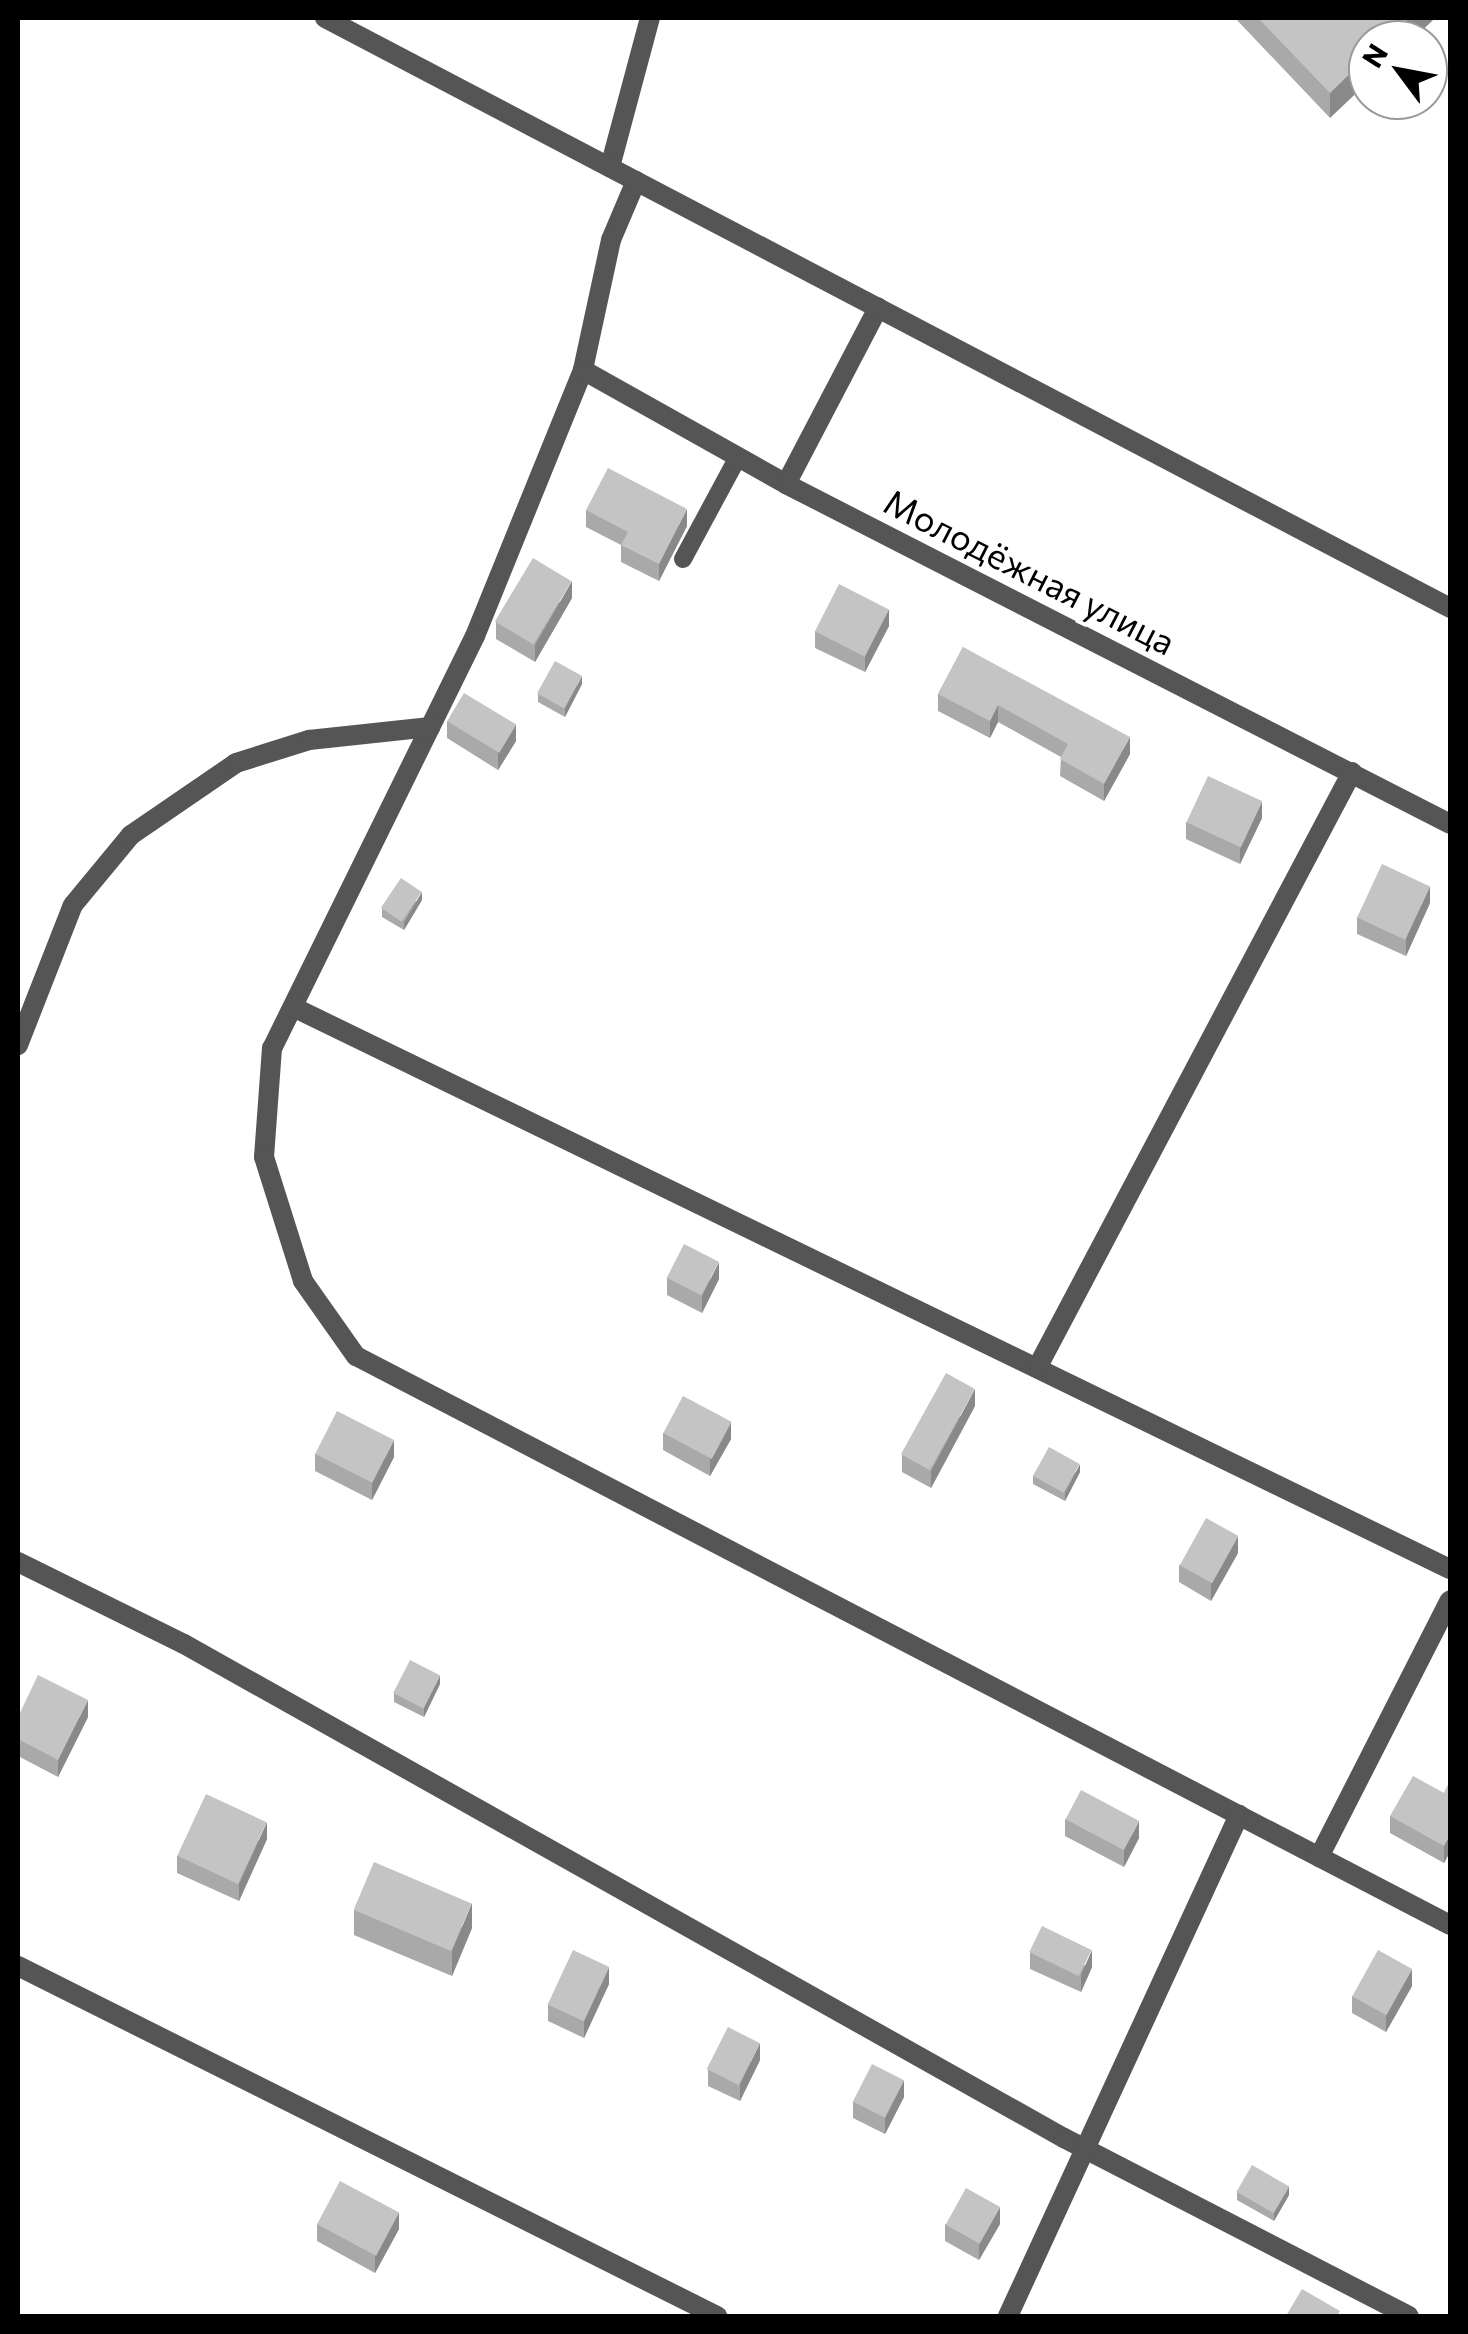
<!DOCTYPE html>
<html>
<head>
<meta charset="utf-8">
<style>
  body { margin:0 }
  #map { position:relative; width:1468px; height:2334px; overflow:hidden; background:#fff; font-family:Commissioner,sans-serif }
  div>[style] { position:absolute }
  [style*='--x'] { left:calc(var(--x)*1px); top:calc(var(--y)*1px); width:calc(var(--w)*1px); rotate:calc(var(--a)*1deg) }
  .service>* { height:18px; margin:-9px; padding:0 9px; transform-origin:9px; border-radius:9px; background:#555 }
  .minor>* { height:20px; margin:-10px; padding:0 10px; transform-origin:10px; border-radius:10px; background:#555 }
  .tertiary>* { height:20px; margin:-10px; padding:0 10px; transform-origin:10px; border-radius:10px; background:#555 }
  .wall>* { inset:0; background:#a9a9a9 }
  .shaded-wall>* { inset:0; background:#898989 }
  .building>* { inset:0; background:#c4c4c4; transform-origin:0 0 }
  span { translate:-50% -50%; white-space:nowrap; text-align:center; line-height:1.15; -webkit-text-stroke:8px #fff; paint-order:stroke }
  .street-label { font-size:35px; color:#000 }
  .frame { position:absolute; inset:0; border:20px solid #000; pointer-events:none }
  .north { position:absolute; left:1348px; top:20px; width:100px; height:100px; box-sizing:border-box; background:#fff; border:2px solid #999; border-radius:50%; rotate:302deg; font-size:28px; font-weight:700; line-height:40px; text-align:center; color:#000 }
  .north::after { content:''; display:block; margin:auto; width:35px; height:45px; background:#000; clip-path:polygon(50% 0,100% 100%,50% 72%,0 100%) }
</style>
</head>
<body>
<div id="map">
  <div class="service">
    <i style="--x:683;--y:559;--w:116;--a:-61.7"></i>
  </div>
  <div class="minor">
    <i style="--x:610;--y:167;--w:154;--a:-75"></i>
    <i style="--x:636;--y:181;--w:64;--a:113"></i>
    <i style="--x:611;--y:240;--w:133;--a:102.2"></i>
    <i style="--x:583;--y:370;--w:287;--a:112.1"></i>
    <i style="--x:475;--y:636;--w:459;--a:116.2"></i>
    <i style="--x:272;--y:1048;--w:109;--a:94.2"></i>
    <i style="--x:264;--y:1157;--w:130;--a:72.5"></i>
    <i style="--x:303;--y:1281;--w:92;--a:54.8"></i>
    <i style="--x:356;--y:1356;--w:1233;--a:27.48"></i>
    <i style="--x:583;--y:370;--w:233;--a:29.3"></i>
    <i style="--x:786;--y:484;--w:746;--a:27.11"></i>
    <i style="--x:786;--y:484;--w:199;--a:-62.4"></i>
    <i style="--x:293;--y:1007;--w:1286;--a:25.91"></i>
    <i style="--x:18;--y:1045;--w:150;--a:-68.6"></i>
    <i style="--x:73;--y:905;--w:91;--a:-50.4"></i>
    <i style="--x:131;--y:835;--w:127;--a:-34.4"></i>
    <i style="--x:236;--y:763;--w:77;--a:-17.5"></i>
    <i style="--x:309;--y:740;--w:122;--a:-6.1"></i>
    <i style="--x:1037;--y:1368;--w:674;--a:-62.14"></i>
    <i style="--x:18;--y:1562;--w:185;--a:26.3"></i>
    <i style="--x:184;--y:1644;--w:1009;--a:29.31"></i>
    <i style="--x:1064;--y:2138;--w:388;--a:27.3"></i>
    <i style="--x:1319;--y:1857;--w:288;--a:-63"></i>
    <i style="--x:18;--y:1966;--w:782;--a:26.6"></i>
    <i style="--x:1008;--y:2316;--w:552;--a:-65.25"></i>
  </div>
  <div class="tertiary">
    <i style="--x:325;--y:18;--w:1270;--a:27.67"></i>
  </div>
  <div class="wall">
    <i style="clip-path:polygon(1235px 18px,1435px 18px,1412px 40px,1368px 40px,1330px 118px)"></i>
    <i style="clip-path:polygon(586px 510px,687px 526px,659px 581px,621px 562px,621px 545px,586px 527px)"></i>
    <i style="clip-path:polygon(572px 598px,535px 662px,496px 639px,496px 622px)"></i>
    <i style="clip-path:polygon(889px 626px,865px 672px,815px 648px,815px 631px)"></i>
    <i style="clip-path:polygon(963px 647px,1130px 754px,1104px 801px,1060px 776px,1061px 757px,998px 722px,990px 738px,938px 711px,938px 694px)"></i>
    <i style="clip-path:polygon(582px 684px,565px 717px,538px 702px,538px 694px)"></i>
    <i style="clip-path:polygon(447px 721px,516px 741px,498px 770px,447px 738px)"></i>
    <i style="clip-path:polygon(1262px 818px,1240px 864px,1186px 839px,1186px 822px)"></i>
    <i style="clip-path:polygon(422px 900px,404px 930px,382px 917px,382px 908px)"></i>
    <i style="clip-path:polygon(1430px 903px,1406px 956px,1357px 934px,1357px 917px)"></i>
    <i style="clip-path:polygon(667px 1278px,719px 1279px,702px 1313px,667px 1295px)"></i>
    <i style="clip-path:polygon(975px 1406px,931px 1488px,902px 1472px,902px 1455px)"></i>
    <i style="clip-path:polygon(663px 1433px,731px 1439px,710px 1476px,663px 1450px)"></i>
    <i style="clip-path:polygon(315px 1454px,394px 1457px,372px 1500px,315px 1471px)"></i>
    <i style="clip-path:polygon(1080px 1472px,1065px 1501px,1033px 1484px,1033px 1476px)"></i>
    <i style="clip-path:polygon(1238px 1553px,1211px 1601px,1179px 1582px,1179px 1565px)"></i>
    <i style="clip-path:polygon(440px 1684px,424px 1717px,394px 1702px,394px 1693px)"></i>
    <i style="clip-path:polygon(18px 1717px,88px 1717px,58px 1777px,18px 1756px)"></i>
    <i style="clip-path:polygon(1450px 1781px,1450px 1852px,1444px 1863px,1390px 1833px,1390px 1816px,1444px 1793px)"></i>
    <i style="clip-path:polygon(1065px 1819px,1139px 1838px,1124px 1867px,1065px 1836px)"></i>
    <i style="clip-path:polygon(267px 1839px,239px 1901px,177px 1873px,177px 1856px)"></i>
    <i style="clip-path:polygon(354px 1910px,472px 1928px,452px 1976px,354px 1935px)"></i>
    <i style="clip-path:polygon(1030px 1952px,1092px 1967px,1081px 1992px,1030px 1969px)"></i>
    <i style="clip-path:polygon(609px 1984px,584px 2038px,548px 2021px,548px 2004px)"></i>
    <i style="clip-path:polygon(1412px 1986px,1386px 2032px,1352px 2013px,1352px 1996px)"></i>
    <i style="clip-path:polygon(760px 2060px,740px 2101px,708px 2086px,708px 2069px)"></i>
    <i style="clip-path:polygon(904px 2097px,885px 2134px,853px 2118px,853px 2101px)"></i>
    <i style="clip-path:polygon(1237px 2192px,1289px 2195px,1274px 2221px,1237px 2200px)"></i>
    <i style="clip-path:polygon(317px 2224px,399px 2229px,375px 2273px,317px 2241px)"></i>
    <i style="clip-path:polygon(945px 2224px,1000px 2224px,979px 2260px,945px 2241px)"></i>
  </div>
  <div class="shaded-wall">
    <i style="clip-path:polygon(1409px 18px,1435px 18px,1412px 40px,1385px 40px)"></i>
    <i style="clip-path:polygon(1368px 56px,1368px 82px,1330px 118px,1330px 93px)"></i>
    <i style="clip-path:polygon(687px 509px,687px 526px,659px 581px,659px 564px)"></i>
    <i style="clip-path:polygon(572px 581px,572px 598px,535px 662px,535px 645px)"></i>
    <i style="clip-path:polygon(889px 609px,889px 626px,865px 672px,865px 655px)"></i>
    <i style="clip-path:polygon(582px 676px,582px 684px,565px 717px,565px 708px)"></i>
    <i style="clip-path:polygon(998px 705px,998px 722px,990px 738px,990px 721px)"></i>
    <i style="clip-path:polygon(516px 724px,516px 741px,498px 770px,498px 753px)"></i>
    <i style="clip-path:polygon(1130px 737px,1130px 754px,1104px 801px,1104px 784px)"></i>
    <i style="clip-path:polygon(1262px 801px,1262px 818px,1240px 864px,1240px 847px)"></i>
    <i style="clip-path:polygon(1430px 886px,1430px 903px,1406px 956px,1406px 939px)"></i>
    <i style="clip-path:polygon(422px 892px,422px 900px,404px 930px,404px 922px)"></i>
    <i style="clip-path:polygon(719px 1262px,719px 1279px,702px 1313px,702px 1296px)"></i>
    <i style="clip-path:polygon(975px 1389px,975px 1406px,931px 1488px,931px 1471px)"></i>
    <i style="clip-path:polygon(731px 1422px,731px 1439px,710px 1476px,710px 1459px)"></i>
    <i style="clip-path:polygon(394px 1440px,394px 1457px,372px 1500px,372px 1483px)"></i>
    <i style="clip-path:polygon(1080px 1464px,1080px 1472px,1065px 1501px,1065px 1493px)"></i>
    <i style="clip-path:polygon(1238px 1536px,1238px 1553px,1211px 1601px,1211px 1584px)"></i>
    <i style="clip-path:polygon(440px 1675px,440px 1684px,424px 1717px,424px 1708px)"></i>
    <i style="clip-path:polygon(88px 1700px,88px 1717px,58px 1777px,58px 1760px)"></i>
    <i style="clip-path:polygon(1139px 1821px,1139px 1838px,1124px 1867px,1124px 1850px)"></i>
    <i style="clip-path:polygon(267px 1822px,267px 1839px,239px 1901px,239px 1884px)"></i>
    <i style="clip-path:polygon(1450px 1835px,1450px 1852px,1444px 1863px,1444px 1846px)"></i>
    <i style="clip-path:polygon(472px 1903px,472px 1928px,452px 1976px,452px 1951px)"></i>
    <i style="clip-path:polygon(1092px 1950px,1092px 1967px,1081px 1992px,1081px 1975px)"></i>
    <i style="clip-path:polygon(609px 1967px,609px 1984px,584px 2038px,584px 2021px)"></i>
    <i style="clip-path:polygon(1412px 1969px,1412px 1986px,1386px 2032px,1386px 2015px)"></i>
    <i style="clip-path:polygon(760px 2043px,760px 2060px,740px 2101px,740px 2084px)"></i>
    <i style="clip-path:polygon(904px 2080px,904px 2097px,885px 2134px,885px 2117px)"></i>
    <i style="clip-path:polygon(1289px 2186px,1289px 2195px,1274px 2221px,1274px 2212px)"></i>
    <i style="clip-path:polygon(1000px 2207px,1000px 2224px,979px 2260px,979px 2243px)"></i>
    <i style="clip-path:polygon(399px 2212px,399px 2229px,375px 2273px,375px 2256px)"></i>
  </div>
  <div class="building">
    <i style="clip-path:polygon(1258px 18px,1409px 18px,1385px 40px,1368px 40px,1368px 56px,1330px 93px)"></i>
    <i style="clip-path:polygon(608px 468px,687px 509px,659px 564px,621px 545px,628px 532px,586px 510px)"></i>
    <i style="left:533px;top:558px;width:45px;height:74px;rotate:31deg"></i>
    <i style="left:839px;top:584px;width:56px;height:53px;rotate:27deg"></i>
    <i style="clip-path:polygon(963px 647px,1130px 737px,1104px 784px,1060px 759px,1068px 744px,998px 705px,990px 721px,938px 694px)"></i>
    <i style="left:555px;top:661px;width:31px;height:37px;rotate:29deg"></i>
    <i style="left:464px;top:693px;width:61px;height:33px;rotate:31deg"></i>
    <i style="left:1208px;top:776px;width:60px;height:51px;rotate:25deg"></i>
    <i style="left:1382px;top:864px;width:53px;height:59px;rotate:25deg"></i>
    <i style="left:401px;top:878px;width:25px;height:36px;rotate:34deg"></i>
    <i style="left:684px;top:1244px;width:39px;height:38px;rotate:27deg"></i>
    <i style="left:946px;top:1373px;width:33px;height:93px;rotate:29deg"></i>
    <i style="left:683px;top:1396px;width:55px;height:42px;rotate:28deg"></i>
    <i style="left:337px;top:1411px;width:64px;height:48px;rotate:27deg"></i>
    <i style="left:1049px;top:1447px;width:35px;height:33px;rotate:29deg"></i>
    <i style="left:1206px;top:1518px;width:37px;height:54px;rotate:29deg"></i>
    <i style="left:410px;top:1660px;width:34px;height:37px;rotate:27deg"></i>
    <i style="clip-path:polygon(38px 1675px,88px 1700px,58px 1760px,18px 1739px,18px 1717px)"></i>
    <i style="clip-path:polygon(1413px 1776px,1444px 1793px,1450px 1781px,1450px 1835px,1444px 1846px,1390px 1816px)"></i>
    <i style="left:1081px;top:1790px;width:66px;height:33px;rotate:28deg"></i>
    <i style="left:206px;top:1794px;width:67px;height:68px;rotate:25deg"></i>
    <i style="left:374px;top:1862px;width:106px;height:52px;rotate:23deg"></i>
    <i style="left:1042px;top:1926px;width:55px;height:29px;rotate:26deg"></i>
    <i style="left:573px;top:1950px;width:40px;height:60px;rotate:25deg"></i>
    <i style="left:1378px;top:1950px;width:39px;height:53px;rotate:29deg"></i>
    <i style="left:728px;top:2027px;width:36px;height:47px;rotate:27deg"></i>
    <i style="left:872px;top:2064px;width:36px;height:42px;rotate:27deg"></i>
    <i style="left:1252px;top:2165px;width:43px;height:31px;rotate:30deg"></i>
    <i style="left:340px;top:2181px;width:67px;height:49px;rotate:28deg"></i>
    <i style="left:966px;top:2188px;width:39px;height:42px;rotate:29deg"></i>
    <i style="clip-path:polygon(1302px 2289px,1340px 2311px,1337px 2316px,1286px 2316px)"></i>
  </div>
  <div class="street-label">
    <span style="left:1030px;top:571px;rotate:27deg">Молодёжная улица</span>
  </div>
  <div class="frame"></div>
  <div class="north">N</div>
</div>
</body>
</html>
